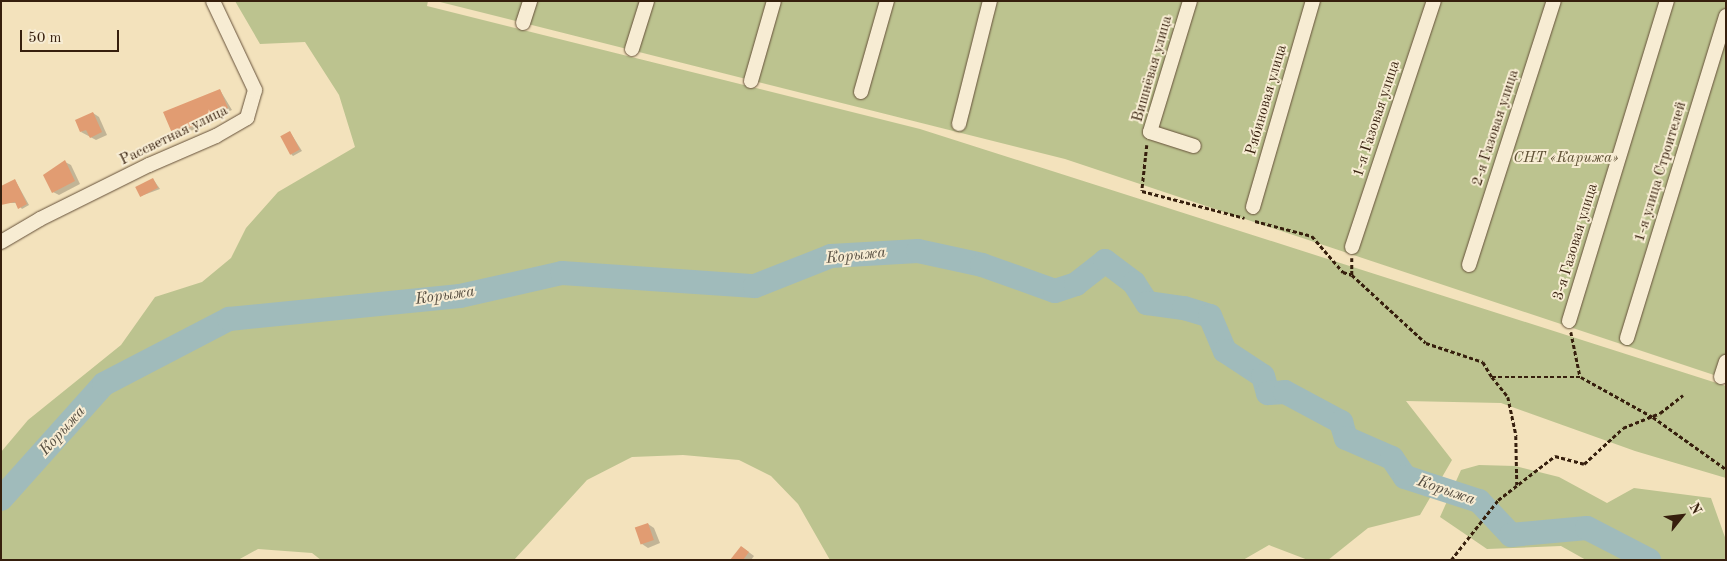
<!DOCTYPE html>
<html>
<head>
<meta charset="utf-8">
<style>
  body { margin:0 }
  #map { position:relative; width:1727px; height:561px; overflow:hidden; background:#f3e2bc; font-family:"Old Standard TT",serif }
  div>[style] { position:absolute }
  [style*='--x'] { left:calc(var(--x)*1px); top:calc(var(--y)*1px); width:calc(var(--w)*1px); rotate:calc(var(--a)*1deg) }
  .green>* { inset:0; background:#bcc38f }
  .shadow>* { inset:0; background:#0003 }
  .river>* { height:24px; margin:-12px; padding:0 12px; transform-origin:12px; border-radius:12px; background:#a0bbbb }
  .building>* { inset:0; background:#e19c72; transform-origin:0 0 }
  .path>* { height:2.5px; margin-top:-1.25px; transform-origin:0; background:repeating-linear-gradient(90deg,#361f0d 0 4px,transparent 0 6.5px) }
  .roads { filter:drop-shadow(0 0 1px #655039) drop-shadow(0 0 1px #655039) }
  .minor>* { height:14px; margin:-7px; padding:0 7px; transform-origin:7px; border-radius:7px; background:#f7ecd3 }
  span { translate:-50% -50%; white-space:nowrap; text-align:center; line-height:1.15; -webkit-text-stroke:4px #f7ecd3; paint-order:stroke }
  .street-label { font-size:15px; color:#361f0d }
  .park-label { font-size:15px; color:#5e5034; font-style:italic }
  .water-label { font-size:16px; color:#564e41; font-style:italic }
  .frame { position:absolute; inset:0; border:2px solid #361f0d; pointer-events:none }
  .north { position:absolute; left:1657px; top:491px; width:50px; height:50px; -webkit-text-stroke:4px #f7ecd3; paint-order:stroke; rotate:61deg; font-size:14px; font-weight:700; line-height:20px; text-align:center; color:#361f0d }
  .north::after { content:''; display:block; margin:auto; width:18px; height:22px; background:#361f0d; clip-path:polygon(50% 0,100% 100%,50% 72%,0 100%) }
  .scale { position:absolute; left:20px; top:30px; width:99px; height:22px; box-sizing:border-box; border:2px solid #361f0d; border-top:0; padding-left:6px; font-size:15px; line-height:18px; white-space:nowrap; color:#361f0d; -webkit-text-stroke:4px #f7ecd3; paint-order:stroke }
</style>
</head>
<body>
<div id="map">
  <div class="green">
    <i style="clip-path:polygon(235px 1px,428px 1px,427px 6px,920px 129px,1726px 386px,1726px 478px,1635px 451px,1501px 403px,1406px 401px,1452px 460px,1420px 515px,1368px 528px,1328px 560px,1308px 560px,1269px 545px,1243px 560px,830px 560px,798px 504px,771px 476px,739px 460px,683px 455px,632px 457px,587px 480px,514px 560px,321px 560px,312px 553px,258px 549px,238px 560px,1px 560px,1px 452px,28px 420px,121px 345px,155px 297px,202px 282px,231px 258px,246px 228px,278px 192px,355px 147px,339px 95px,305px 42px,260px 44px)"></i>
    <i style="clip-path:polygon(436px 1px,1726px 1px,1726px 379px,1065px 159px)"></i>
    <i style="clip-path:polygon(1479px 465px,1515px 466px,1559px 477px,1607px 503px,1634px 488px,1711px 498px,1726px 540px,1726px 560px,1586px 560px,1561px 546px,1487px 549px,1440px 517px,1461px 470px)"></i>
  </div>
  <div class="shadow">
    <i style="clip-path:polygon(220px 90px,232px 110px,196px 125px,198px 129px,177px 134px,173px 132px)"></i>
    <i style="clip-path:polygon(93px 113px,99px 117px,107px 135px,96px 140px,81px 132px)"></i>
    <i style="clip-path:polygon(290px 132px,302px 151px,293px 156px,291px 154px)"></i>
    <i style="clip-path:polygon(65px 162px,71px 165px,80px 184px,59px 195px,53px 192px)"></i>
    <i style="clip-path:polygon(153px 179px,160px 189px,141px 196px)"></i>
    <i style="clip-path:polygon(15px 180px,29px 205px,22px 209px,17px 203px,3px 203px)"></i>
    <i style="clip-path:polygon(648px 524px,654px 528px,660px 543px,648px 548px,642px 544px)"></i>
    <i style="clip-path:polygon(742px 547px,754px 556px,751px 560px,731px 560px)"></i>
  </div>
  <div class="river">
    <i style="--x:1;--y:499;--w:154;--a:-48.2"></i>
    <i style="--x:104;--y:384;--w:141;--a:-27.5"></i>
    <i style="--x:229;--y:319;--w:232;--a:-5.7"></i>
    <i style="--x:460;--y:296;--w:105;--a:-12.7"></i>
    <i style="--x:562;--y:273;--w:193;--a:3.9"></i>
    <i style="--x:755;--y:286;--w:82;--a:-21.5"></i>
    <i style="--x:831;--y:256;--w:87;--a:-3.3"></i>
    <i style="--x:918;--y:251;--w:66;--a:12.3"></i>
    <i style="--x:982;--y:265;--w:77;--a:19.6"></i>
    <i style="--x:1055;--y:291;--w:22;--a:-18"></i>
    <i style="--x:1076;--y:284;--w:37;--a:-38"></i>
    <i style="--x:1105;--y:261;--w:36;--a:37"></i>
    <i style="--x:1134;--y:283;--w:24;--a:57"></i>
    <i style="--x:1147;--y:303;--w:37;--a:8"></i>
    <i style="--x:1184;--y:308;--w:27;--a:17"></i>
    <i style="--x:1210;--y:316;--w:38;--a:67"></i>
    <i style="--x:1225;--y:351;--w:45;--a:33.3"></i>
    <i style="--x:1263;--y:376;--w:18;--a:74"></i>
    <i style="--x:1268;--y:393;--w:17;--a:-3"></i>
    <i style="--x:1285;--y:392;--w:64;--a:28.2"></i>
    <i style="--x:1341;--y:422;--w:17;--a:73"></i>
    <i style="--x:1346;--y:438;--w:50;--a:23.5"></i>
    <i style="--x:1392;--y:458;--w:23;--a:56"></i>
    <i style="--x:1405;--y:477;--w:78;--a:18"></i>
    <i style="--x:1479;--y:501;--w:47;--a:46.7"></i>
    <i style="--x:1511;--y:535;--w:76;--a:-5.3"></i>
    <i style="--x:1587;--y:528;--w:70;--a:27.3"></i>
  </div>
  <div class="building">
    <i style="clip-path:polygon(220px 89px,228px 108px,193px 123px,194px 126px,172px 133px,163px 112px)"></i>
    <i style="clip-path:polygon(93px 112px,102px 132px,90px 138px,86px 130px,80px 132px,75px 120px)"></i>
    <i style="left:290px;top:131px;width:21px;height:11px;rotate:62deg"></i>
    <i style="clip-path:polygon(65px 160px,75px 181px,52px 193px,43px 175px)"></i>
    <i style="left:153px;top:178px;width:11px;height:20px;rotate:63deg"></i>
    <i style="clip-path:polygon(15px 179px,27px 204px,18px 209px,15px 202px,1px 205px,1px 186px)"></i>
    <i style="left:648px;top:523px;width:18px;height:14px;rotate:71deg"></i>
    <i style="clip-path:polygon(741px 546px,749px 552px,743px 560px,730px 560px)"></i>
  </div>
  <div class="path">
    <i style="--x:1147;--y:145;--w:46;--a:96.2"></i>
    <i style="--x:1142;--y:191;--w:106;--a:14.7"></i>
    <i style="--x:1255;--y:221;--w:59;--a:14.7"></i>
    <i style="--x:1312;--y:236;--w:48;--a:49.3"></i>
    <i style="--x:1343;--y:272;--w:9;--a:18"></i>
    <i style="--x:1352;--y:258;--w:17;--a:90"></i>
    <i style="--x:1352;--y:275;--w:100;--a:42.6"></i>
    <i style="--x:1426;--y:343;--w:60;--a:18.4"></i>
    <i style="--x:1483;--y:362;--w:17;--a:59"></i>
    <i style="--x:1492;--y:377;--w:89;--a:0"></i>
    <i style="--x:1581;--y:377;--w:82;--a:29.1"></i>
    <i style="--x:1653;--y:417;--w:90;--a:35.5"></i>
    <i style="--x:1571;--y:332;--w:45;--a:78.4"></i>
    <i style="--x:1492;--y:377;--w:26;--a:51"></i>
    <i style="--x:1508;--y:397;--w:40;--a:78"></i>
    <i style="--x:1516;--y:436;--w:49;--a:88.8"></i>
    <i style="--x:1451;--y:560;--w:76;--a:-51.9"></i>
    <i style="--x:1498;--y:500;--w:72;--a:-37.7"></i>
    <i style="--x:1555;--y:456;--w:30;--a:15"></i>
    <i style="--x:1584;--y:464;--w:53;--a:-42.7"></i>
    <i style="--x:1623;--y:428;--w:40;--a:-22"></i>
    <i style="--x:1660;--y:413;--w:29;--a:-38"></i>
  </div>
  <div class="roads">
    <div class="minor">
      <i style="--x:1190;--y:1;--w:137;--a:107"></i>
      <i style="--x:1150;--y:132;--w:46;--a:17.7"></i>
      <i style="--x:523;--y:23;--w:23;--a:-72"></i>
      <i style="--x:632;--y:49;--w:50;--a:-72.6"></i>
      <i style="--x:751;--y:81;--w:83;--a:-74"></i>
      <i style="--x:861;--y:92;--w:95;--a:-74.1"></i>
      <i style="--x:959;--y:124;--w:127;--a:-75.9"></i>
      <i style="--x:1253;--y:207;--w:215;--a:-73.8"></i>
      <i style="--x:1;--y:242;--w:45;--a:-30.5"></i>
      <i style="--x:40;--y:219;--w:122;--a:-26.4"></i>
      <i style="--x:149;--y:165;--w:73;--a:-23.4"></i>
      <i style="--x:216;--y:136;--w:36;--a:-30"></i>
      <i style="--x:247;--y:118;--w:29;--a:-74"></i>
      <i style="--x:255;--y:90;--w:98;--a:-115.3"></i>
      <i style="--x:1352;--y:247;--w:259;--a:-71.6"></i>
      <i style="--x:1469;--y:265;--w:277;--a:-72.2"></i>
      <i style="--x:1569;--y:321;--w:335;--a:-73"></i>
      <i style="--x:1627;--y:338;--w:337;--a:-72.9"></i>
      <i style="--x:1721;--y:377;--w:16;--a:-72"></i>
    </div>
  </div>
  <div class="street-label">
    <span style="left:1153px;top:69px;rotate:-74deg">Вишнёвая улица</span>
    <span style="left:1267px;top:100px;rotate:-74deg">Рябиновая улица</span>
    <span style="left:1377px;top:119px;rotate:-72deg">1-я Газовая улица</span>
    <span style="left:1496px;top:128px;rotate:-72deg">2-я Газовая улица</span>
    <span style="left:174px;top:136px;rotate:-26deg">Рассветная улица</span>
    <span style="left:1661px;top:172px;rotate:-73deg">1-я улица Строителей</span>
    <span style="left:1576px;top:242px;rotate:-73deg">3-я Газовая улица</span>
  </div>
  <div class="park-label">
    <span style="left:1566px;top:159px">СНТ «Карижа»</span>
  </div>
  <div class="water-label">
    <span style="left:856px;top:256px;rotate:-6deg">Корыжа</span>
    <span style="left:445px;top:296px;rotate:-8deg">Корыжа</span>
    <span style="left:63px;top:431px;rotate:-48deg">Корыжа</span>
    <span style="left:1446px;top:491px;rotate:19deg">Корыжа</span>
  </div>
  <div class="frame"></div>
  <div class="north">N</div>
  <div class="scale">50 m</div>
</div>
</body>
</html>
